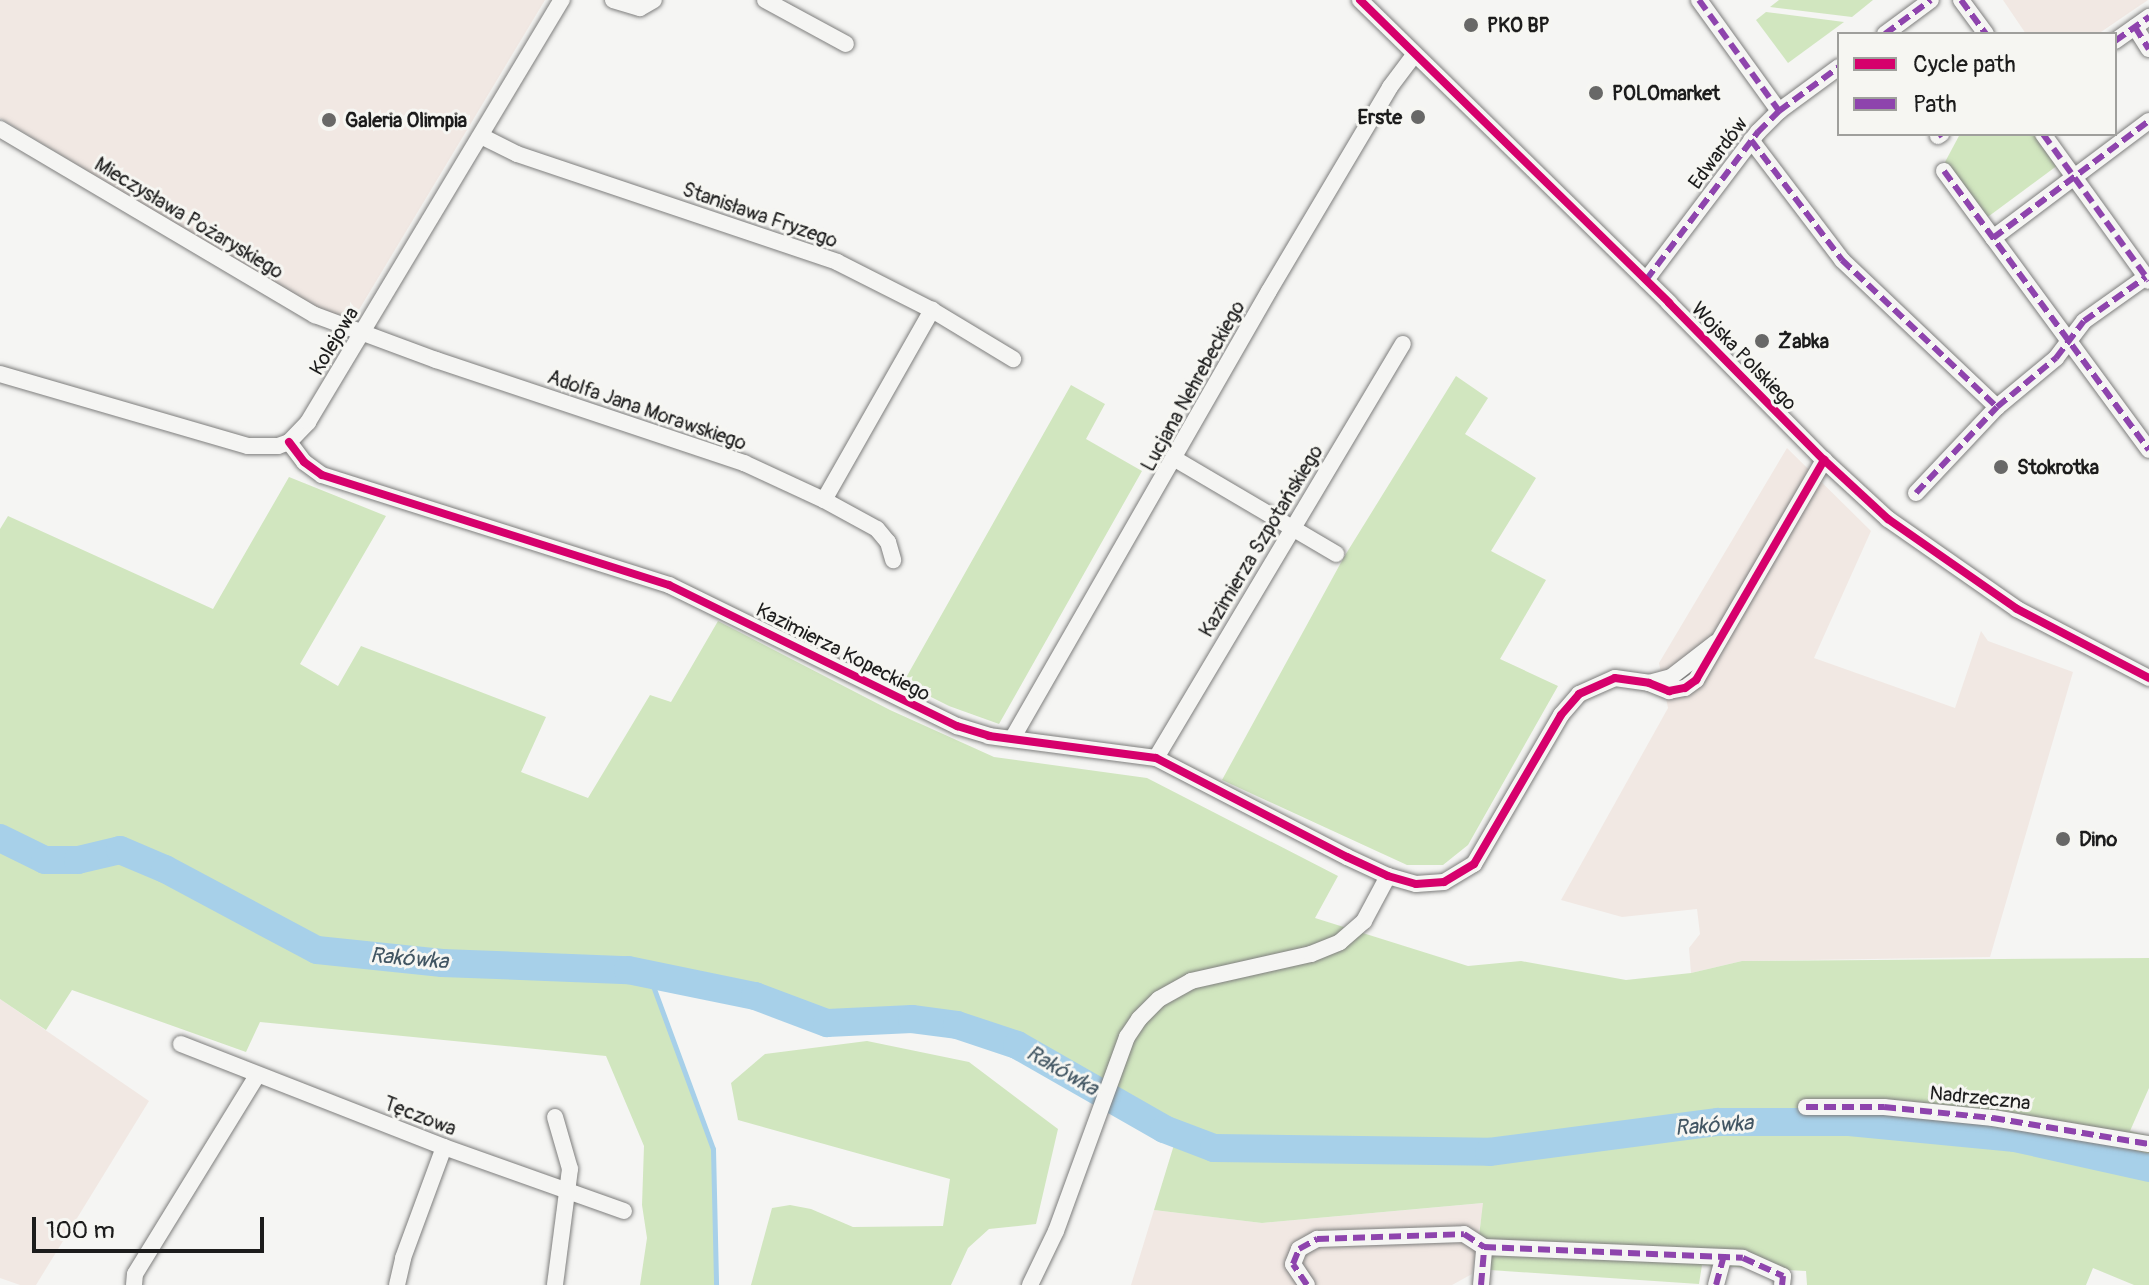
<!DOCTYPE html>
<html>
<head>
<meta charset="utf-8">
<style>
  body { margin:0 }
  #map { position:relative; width:2149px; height:1285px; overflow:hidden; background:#f5f5f3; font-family:Pangolin,sans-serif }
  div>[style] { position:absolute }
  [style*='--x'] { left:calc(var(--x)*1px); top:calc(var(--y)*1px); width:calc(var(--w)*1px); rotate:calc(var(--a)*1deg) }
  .built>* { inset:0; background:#f1e8e3 }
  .green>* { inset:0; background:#d1e6bf }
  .stream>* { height:5px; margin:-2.5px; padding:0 2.5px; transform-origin:2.5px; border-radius:2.5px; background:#a7d0e9 }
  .river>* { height:28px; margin:-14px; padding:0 14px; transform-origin:14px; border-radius:14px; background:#a7d0e9 }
  .roads { filter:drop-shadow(0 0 2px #7e7e7d) drop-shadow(0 0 2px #7e7e7d) }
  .minor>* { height:16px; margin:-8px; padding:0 8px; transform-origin:8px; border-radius:8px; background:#f5f5f3 }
  .quiet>* { height:6px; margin-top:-3px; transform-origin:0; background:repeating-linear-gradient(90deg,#8e44ad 0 12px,transparent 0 18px) }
  .cycleway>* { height:8px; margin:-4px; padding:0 4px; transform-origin:4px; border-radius:4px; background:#d6006c }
  .dots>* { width:22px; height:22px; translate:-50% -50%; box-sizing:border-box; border:4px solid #f6f6f2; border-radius:50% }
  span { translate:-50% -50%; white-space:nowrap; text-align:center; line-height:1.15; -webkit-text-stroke:6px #f6f6f2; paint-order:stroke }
  .poi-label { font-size:20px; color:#1c1c1c; font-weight:700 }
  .left { translate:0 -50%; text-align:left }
  .right { translate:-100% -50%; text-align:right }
  .street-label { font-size:20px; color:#1c1c1c }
  .water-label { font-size:22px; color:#415562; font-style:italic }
  .legend { position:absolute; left:1837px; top:32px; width:280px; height:104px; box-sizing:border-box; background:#f6f6f2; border:2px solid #9f9f9c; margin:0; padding:10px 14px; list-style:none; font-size:24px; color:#1c1c1c }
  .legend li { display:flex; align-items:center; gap:16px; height:40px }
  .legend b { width:40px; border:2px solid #9f9f9c }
  .scale { position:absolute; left:32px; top:1217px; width:232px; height:36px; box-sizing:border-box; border:4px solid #1c1c1c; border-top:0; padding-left:10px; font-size:24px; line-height:28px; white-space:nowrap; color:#1c1c1c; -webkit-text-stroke:6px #f6f6f2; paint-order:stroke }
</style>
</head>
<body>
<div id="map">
  <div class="built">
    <i style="clip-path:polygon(0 0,545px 0,354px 318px,319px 311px,0 118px)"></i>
    <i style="clip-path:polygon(2003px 0,2148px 0,2098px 34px,2026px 34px)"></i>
    <i style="clip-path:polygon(1787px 448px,1871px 531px,1814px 658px,1955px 708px,1981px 631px,1988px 641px,2073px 672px,1990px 957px,1742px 961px,1691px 973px,1689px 948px,1700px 934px,1697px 909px,1622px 917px,1561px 900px,1668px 708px,1659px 663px)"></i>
    <i style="clip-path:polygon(0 999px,149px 1101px,36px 1285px,20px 1285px,0 1278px)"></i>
    <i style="clip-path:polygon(1484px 1203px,1472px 1274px,1452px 1285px,1131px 1285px,1154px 1210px,1262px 1223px)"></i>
  </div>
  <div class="green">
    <i style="clip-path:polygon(1779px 0,1873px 0,1852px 17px,1770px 7px)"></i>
    <i style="clip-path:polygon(1766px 12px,1844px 22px,1788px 63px,1756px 20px)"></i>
    <i style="clip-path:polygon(1960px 134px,2035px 134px,2058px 165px,1985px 219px,1945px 162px)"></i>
    <i style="clip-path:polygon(1456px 376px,1488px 398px,1465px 434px,1536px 478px,1491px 551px,1546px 580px,1500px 659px,1558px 686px,1468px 845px,1443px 865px,1407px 865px,1222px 780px,1344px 557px)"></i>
    <i style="clip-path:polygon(1071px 385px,1105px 404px,1086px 439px,1142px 471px,999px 724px,949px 706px,903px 683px)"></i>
    <i style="clip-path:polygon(289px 477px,386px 516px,300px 664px,338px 686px,361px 646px,546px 717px,521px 772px,588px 798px,650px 695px,671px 702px,718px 621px,890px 710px,994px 757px,1147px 778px,1338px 876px,1315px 918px,1468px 966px,1521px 961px,1626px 980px,1691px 973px,1742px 961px,2149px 958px,2149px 1088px,2130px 1131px,2149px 1136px,2149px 1285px,2134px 1285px,2093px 1268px,2086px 1285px,1807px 1285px,1806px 1271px,1702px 1265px,1699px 1284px,1475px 1269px,1483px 1203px,1262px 1223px,1154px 1210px,1177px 1135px,1017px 1045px,935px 1021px,827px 1023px,755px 996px,650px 975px,713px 1149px,716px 1285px,640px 1285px,647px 1238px,642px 1205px,644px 1146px,606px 1056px,260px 1022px,246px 1052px,72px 990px,46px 1030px,0 999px,0 529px,8px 516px,213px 609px)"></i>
    <i style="clip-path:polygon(867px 1041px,969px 1062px,1058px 1129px,1036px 1224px,989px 1229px,968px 1248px,951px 1285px,751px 1285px,772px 1208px,790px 1205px,811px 1209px,853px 1227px,943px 1226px,950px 1179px,738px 1120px,731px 1083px,765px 1054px)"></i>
  </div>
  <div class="stream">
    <i style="--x:649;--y:975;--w:185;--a:69.8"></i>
    <i style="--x:713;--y:1149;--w:136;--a:88.7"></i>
  </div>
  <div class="river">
    <i style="--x:0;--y:838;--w:50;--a:26.1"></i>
    <i style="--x:45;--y:860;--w:33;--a:0"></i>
    <i style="--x:78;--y:860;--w:43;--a:-13.4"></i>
    <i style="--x:120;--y:850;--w:49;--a:22.9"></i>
    <i style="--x:165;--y:869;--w:172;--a:28.1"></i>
    <i style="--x:317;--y:950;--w:126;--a:5.9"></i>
    <i style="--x:442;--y:963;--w:186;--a:2.2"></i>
    <i style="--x:628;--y:970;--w:130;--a:11.6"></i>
    <i style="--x:755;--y:996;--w:77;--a:20.6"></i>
    <i style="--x:827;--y:1023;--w:85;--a:-2.7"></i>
    <i style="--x:912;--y:1019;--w:45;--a:7.6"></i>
    <i style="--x:957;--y:1025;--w:63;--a:18.4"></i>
    <i style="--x:1017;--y:1045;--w:169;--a:29.7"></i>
    <i style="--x:1164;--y:1129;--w:53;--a:20.8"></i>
    <i style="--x:1214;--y:1148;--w:275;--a:0.8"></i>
    <i style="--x:1489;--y:1152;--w:231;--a:-7.5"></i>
    <i style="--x:1718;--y:1122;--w:131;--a:0"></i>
    <i style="--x:1849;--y:1122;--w:167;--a:5.5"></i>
    <i style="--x:2015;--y:1138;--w:137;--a:12.6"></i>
  </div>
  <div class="roads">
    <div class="minor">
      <i style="--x:613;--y:0;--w:28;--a:17"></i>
      <i style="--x:640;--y:8;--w:16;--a:-30"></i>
      <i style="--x:765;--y:0;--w:92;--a:28.5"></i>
      <i style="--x:1360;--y:0;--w:433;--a:44.4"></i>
      <i style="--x:1669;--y:303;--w:221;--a:45.4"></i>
      <i style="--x:1824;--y:460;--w:87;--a:42.7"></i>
      <i style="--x:1888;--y:519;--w:157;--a:34.9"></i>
      <i style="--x:2017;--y:609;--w:149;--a:27.6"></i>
      <i style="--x:1699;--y:0;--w:137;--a:54.2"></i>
      <i style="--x:1961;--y:0;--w:42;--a:53.7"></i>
      <i style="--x:2135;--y:27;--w:26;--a:58"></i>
      <i style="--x:1885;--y:34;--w:57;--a:-36.5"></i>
      <i style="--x:2115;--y:41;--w:42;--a:-35.2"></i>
      <i style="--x:0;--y:129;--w:366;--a:30.6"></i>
      <i style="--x:315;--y:315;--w:129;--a:20.4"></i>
      <i style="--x:436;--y:360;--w:325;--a:18.5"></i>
      <i style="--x:744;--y:463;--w:88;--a:24.8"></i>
      <i style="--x:824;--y:500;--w:60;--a:28.7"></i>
      <i style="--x:877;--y:529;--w:17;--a:50"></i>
      <i style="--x:888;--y:542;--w:19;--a:74"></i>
      <i style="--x:2043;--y:134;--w:181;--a:54.2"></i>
      <i style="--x:481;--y:136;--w:40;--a:26.6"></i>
      <i style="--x:517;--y:154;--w:338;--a:18.6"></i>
      <i style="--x:837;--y:262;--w:106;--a:26.8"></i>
      <i style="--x:932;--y:310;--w:95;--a:31.2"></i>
      <i style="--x:1938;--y:136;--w:4;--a:-34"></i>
      <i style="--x:1751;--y:140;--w:151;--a:52.8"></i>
      <i style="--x:1842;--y:260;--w:214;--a:43.5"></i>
      <i style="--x:1997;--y:407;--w:77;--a:-39.7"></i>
      <i style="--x:2056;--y:358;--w:46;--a:-52.9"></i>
      <i style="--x:2084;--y:321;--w:76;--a:-35.4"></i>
      <i style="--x:1944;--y:171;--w:346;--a:53.7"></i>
      <i style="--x:1993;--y:238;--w:195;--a:-36.9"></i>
      <i style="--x:1646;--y:280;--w:186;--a:-52.9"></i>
      <i style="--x:1758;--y:132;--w:30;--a:-45"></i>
      <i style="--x:1779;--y:111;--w:74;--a:-36.3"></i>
      <i style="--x:0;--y:374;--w:258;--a:16.2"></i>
      <i style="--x:248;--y:446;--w:30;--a:0"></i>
      <i style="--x:278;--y:446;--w:12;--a:-20"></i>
      <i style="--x:289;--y:442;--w:28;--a:-46"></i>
      <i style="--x:308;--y:422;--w:493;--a:-59"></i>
      <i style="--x:289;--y:442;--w:25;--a:53"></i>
      <i style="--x:304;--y:462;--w:22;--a:36"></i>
      <i style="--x:322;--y:475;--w:364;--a:17.6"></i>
      <i style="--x:669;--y:585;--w:321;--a:26.1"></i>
      <i style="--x:957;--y:726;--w:34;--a:17"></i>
      <i style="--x:989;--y:736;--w:168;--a:7.5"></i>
      <i style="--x:1156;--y:758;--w:215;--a:27.4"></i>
      <i style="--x:1347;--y:857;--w:45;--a:24.9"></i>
      <i style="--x:1388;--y:876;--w:29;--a:16"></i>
      <i style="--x:1416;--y:884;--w:28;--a:-4"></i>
      <i style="--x:1444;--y:882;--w:35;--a:-31"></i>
      <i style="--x:1474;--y:864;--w:173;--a:-59.7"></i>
      <i style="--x:1561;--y:715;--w:28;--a:-49"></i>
      <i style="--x:1579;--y:694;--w:39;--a:-24"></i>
      <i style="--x:1615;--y:678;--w:34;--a:8"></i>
      <i style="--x:1649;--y:683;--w:22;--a:22"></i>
      <i style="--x:1669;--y:691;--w:16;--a:-11"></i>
      <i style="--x:1685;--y:688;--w:14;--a:-36"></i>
      <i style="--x:1696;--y:680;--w:255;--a:-59.8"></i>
      <i style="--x:1175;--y:459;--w:187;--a:30.5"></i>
      <i style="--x:1916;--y:493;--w:118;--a:-46.7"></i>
      <i style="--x:824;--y:500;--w:219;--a:-60.4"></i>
      <i style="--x:1649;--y:683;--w:23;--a:-15"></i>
      <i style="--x:1671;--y:677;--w:56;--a:-37.7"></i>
      <i style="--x:1012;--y:739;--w:516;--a:-60.16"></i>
      <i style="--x:1269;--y:291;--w:237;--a:-59.3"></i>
      <i style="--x:1390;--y:87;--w:40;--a:-53"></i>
      <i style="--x:1156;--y:758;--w:482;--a:-59.2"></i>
      <i style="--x:181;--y:1044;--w:282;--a:21.4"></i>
      <i style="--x:444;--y:1147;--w:191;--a:19.6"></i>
      <i style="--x:1806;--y:1107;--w:78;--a:0"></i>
      <i style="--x:1884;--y:1107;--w:110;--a:5.8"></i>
      <i style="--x:1993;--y:1118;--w:158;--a:9.5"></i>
      <i style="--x:555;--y:1117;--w:54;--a:73.9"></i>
      <i style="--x:570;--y:1169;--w:117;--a:97.4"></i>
      <i style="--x:134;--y:1285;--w:11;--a:-85"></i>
      <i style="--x:135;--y:1274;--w:233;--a:-58.4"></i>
      <i style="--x:397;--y:1285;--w:28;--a:-77"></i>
      <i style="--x:403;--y:1258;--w:118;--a:-69.7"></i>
      <i style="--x:1030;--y:1285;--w:60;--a:-64.3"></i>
      <i style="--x:1056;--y:1231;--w:207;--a:-69.9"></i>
      <i style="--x:1127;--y:1037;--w:22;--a:-56"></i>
      <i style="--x:1139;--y:1019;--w:28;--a:-45"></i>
      <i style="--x:1159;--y:999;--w:37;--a:-29"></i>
      <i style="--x:1191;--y:981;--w:123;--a:-12.7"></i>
      <i style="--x:1311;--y:954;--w:31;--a:-22"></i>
      <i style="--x:1340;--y:942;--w:32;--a:-41"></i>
      <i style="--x:1364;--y:921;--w:51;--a:-61.9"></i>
      <i style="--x:1307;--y:1285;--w:25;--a:-124"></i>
      <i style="--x:1293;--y:1264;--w:16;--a:-68"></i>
      <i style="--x:1299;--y:1249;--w:21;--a:-29"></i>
      <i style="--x:1317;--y:1239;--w:147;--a:-1.9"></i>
      <i style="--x:1464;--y:1234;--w:24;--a:33"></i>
      <i style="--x:1484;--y:1247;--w:259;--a:2.4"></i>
      <i style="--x:1743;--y:1258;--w:44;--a:24.2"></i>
      <i style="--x:1783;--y:1276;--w:9;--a:96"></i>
      <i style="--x:1481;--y:1285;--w:38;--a:-85"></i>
      <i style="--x:1716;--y:1285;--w:28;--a:-75"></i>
    </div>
  </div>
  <div class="quiet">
    <i style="--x:1699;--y:0;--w:137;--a:54.2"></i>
    <i style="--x:1961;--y:0;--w:42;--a:53.7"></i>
    <i style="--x:2135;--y:27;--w:26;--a:58"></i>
    <i style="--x:1885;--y:34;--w:57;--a:-36.5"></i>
    <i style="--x:2115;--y:41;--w:42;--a:-35.2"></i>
    <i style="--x:2043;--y:134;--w:181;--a:54.2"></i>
    <i style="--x:1938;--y:136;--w:4;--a:-34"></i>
    <i style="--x:1751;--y:140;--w:151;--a:52.8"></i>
    <i style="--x:1842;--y:260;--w:214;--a:43.5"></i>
    <i style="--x:1997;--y:407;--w:77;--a:-39.7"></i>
    <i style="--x:2056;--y:358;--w:46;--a:-52.9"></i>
    <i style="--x:2084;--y:321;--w:76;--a:-35.4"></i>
    <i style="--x:1944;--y:171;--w:346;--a:53.7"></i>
    <i style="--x:1993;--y:238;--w:195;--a:-36.9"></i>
    <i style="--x:1646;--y:280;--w:186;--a:-52.9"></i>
    <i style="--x:1758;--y:132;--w:30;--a:-45"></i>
    <i style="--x:1779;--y:111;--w:74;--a:-36.3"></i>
    <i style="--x:1916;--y:493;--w:118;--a:-46.7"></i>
    <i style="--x:1806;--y:1107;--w:78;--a:0"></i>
    <i style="--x:1884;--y:1107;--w:110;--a:5.8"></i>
    <i style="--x:1993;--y:1118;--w:158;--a:9.5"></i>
    <i style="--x:1307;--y:1285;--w:25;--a:-124"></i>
    <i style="--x:1293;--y:1264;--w:16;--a:-68"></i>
    <i style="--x:1299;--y:1249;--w:21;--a:-29"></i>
    <i style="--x:1317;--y:1239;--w:147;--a:-1.9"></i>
    <i style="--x:1464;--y:1234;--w:24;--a:33"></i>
    <i style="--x:1484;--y:1247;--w:259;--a:2.4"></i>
    <i style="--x:1743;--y:1258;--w:44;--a:24.2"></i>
    <i style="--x:1783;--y:1276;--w:9;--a:96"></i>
    <i style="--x:1481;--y:1285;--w:38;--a:-85"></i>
    <i style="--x:1716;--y:1285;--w:28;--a:-75"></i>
  </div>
  <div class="cycleway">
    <i style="--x:1360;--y:0;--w:433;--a:44.4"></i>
    <i style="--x:1669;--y:303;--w:221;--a:45.4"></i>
    <i style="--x:1824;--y:460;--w:87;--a:42.7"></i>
    <i style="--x:1888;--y:519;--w:157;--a:34.9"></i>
    <i style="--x:2017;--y:609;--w:149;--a:27.6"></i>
    <i style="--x:289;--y:442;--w:25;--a:53"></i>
    <i style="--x:304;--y:462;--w:22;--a:36"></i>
    <i style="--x:322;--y:475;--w:364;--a:17.6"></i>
    <i style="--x:669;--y:585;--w:321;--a:26.1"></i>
    <i style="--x:957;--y:726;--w:34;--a:17"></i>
    <i style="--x:989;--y:736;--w:168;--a:7.5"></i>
    <i style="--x:1156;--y:758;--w:215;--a:27.4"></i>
    <i style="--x:1347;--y:857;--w:45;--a:24.9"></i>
    <i style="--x:1388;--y:876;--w:29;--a:16"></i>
    <i style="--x:1416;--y:884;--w:28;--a:-4"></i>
    <i style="--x:1444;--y:882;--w:35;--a:-31"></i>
    <i style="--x:1474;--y:864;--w:173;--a:-59.7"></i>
    <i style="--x:1561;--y:715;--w:28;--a:-49"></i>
    <i style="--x:1579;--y:694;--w:39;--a:-24"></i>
    <i style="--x:1615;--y:678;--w:34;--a:8"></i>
    <i style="--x:1649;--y:683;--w:22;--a:22"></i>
    <i style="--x:1669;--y:691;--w:16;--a:-11"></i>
    <i style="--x:1685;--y:688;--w:14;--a:-36"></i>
    <i style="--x:1696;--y:680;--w:255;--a:-59.8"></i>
  </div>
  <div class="dots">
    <i style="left:1471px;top:25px;background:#686867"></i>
    <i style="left:1596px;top:93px;background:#686867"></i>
    <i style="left:1418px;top:117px;background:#686867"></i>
    <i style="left:329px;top:120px;background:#686867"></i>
    <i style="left:1762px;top:341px;background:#686867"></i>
    <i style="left:2001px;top:467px;background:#686867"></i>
    <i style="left:2063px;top:839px;background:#686867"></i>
  </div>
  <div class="poi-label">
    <span class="left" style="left:1487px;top:25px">PKO BP</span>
    <span class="left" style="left:1612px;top:93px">POLOmarket</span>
    <span class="right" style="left:1402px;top:117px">Erste</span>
    <span class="left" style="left:345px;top:120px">Galeria Olimpia</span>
    <span class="left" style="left:1778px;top:341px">Żabka</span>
    <span class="left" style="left:2017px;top:467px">Stokrotka</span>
    <span class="left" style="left:2079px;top:839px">Dino</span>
  </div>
  <div class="street-label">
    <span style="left:1718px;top:153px;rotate:-53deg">Edwardów</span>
    <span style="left:760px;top:215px;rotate:19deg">Stanisława Fryzego</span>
    <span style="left:189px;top:218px;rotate:31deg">Mieczysława Pożaryskiego</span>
    <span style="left:334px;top:341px;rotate:-59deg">Kolejowa</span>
    <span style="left:1744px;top:356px;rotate:46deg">Wojska Polskiego</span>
    <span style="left:1193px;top:386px;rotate:-61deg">Lucjana Nehrebeckiego</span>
    <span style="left:647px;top:410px;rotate:19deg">Adolfa Jana Morawskiego</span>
    <span style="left:1261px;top:541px;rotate:-59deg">Kazimierza Szpotańskiego</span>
    <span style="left:843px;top:652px;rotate:27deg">Kazimierza Kopeckiego</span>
    <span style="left:1980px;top:1098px;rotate:6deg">Nadrzeczna</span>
    <span style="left:420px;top:1116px;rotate:21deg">Tęczowa</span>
  </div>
  <div class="water-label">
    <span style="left:409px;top:959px;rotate:5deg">Rakówka</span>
    <span style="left:1062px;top:1071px;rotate:30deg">Rakówka</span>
    <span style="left:1714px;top:1126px;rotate:-4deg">Rakówka</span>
  </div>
  <ul class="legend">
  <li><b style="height:10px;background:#d6006c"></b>Cycle path</li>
  <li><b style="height:10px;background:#8e44ad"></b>Path</li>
  </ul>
  <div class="scale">100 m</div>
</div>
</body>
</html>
